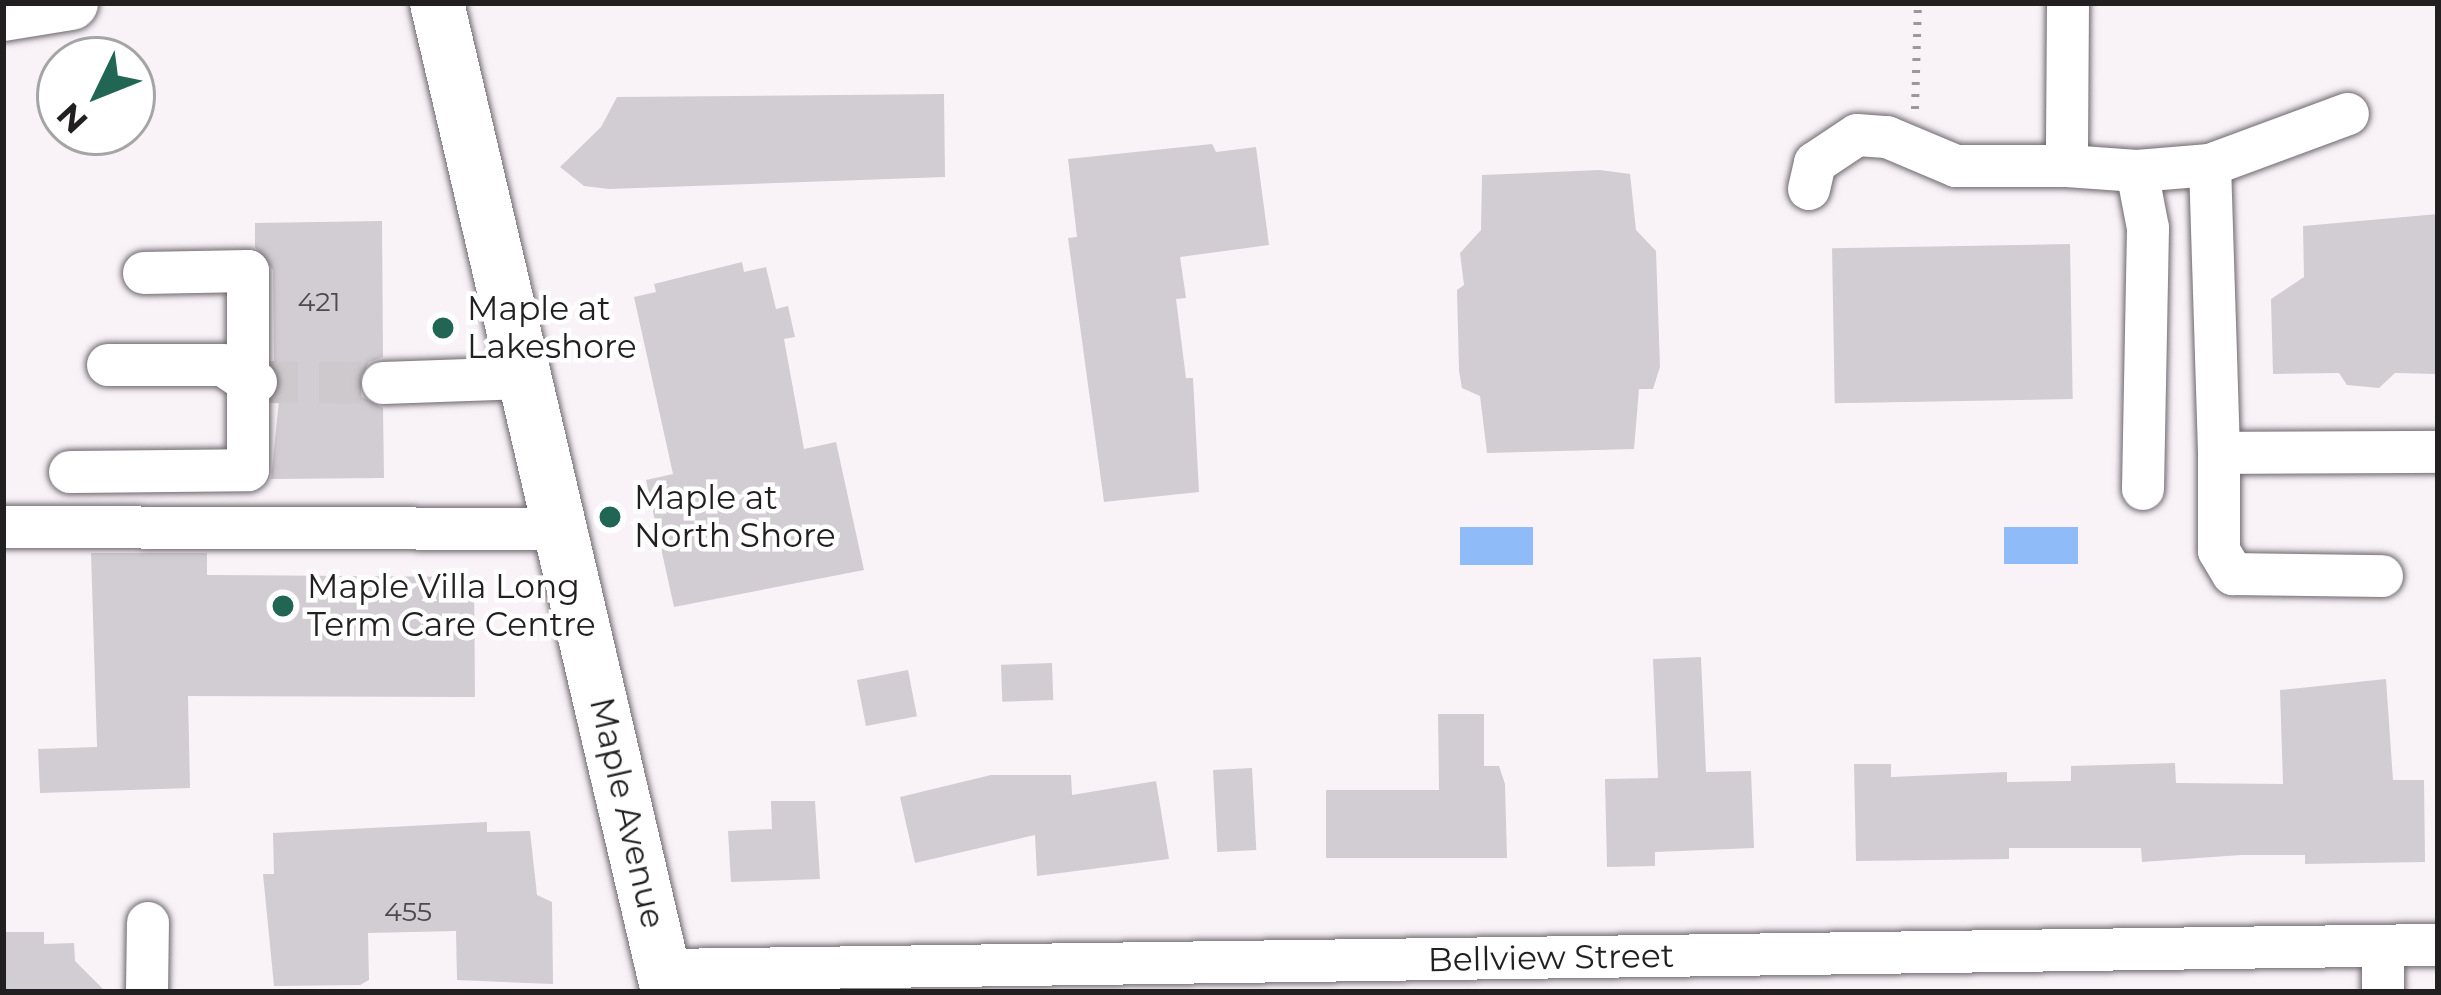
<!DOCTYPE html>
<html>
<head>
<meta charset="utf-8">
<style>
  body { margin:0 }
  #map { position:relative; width:2441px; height:995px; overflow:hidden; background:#f9f3f8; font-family:Montserrat,sans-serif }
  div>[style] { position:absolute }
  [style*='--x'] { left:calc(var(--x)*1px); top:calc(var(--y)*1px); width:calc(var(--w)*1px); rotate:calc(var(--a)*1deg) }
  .water>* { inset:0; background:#8fbcf9; transform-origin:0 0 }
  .building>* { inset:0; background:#d2cdd2; transform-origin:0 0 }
  .minor-tunnel>* { height:42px; margin-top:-21px; transform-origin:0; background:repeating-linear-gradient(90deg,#cec9cd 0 42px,transparent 0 63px) }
  .path>* { height:8px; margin-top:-4px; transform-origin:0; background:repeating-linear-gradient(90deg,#9b979a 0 3px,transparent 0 12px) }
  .roads { filter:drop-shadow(0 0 3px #6d686d) drop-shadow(0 0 3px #6d686d) }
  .minor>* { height:42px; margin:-21px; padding:0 21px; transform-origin:21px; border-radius:21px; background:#fff }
  .major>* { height:54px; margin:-27px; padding:0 27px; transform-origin:27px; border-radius:27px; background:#fff }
  .dots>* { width:33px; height:33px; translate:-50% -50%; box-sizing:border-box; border:6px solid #fff; border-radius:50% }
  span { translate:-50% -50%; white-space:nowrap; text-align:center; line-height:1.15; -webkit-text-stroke:9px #fff; paint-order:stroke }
  .number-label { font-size:27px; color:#4d4a4c }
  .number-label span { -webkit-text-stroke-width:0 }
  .poi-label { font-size:33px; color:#211f20 }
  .left { translate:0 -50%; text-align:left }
  .street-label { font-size:33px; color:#211f20 }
  .frame { position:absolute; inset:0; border:6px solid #211f20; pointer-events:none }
  .north { position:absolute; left:36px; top:36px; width:120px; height:120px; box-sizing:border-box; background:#fff; border:3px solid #a6a5a6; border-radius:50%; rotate:227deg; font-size:33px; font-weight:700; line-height:48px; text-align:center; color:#211f20 }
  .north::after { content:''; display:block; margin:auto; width:42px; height:54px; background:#216555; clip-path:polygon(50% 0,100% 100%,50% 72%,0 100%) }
</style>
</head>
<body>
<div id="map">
  <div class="water">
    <i style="left:1533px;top:527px;width:38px;height:73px;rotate:90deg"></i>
    <i style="left:2078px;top:527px;width:37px;height:74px;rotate:90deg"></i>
  </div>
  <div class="building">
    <i style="clip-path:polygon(944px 94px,945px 177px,609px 189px,584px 186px,560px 167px,601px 127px,617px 97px)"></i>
    <i style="clip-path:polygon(1212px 144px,1216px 152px,1256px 147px,1269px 245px,1180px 257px,1186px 298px,1176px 299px,1186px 378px,1193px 378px,1199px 492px,1104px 502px,1068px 238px,1077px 237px,1068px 159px)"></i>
    <i style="clip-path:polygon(1600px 170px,1630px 174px,1636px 230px,1656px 251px,1660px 367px,1653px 389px,1639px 389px,1634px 449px,1487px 453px,1480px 396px,1462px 388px,1459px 371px,1457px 290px,1464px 285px,1460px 253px,1481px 230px,1482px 175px)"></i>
    <i style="clip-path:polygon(2438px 214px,2438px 374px,2395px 373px,2379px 388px,2347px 385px,2339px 373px,2273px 374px,2271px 299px,2304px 277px,2303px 226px)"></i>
    <i style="clip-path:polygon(382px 221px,383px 357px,369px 362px,358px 383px,362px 397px,383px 408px,384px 478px,271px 479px,281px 381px,274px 364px,273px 270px,255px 247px,255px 223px)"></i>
    <i style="left:2070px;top:244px;width:155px;height:238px;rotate:89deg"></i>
    <i style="clip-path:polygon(742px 262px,744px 272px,766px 267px,776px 309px,788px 306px,795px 337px,784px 339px,804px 449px,836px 442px,864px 570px,674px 607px,646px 480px,673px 474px,634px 297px,656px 292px,654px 284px)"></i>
    <i style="clip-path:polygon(91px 553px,207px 553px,207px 575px,474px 577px,475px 697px,188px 696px,190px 788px,40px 793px,38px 749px,97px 747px)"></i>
    <i style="clip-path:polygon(1701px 657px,1706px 772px,1751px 771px,1754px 848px,1655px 852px,1655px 866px,1607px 867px,1605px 779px,1658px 778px,1653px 659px)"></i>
    <i style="left:1052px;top:663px;width:37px;height:51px;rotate:88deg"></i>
    <i style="left:908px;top:670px;width:47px;height:52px;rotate:79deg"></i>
    <i style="clip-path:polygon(2386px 679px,2393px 780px,2424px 780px,2425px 862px,2305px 864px,2305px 855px,2241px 855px,2142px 862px,2141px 848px,2009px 848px,2009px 859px,1856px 861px,1854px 764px,1891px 764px,1891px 777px,2007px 772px,2007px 782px,2071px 781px,2071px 766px,2175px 763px,2176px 783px,2283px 784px,2280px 690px)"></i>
    <i style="clip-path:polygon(1438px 714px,1484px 714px,1484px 766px,1499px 766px,1505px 784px,1507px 858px,1326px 858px,1326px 790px,1439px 790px)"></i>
    <i style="left:1252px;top:768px;width:82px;height:39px;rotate:87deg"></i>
    <i style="clip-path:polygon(991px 775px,1071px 775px,1072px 795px,1156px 781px,1169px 859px,1037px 876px,1035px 835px,915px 863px,900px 797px)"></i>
    <i style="clip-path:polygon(771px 801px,815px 801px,820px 879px,731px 882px,728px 831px,772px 829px)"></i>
    <i style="clip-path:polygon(487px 822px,487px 832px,530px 831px,537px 895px,552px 902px,553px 984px,457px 980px,456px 931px,368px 933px,369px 980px,360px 985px,274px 986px,263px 874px,274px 874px,273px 833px)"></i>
    <i style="clip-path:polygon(3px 932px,44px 932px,44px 944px,74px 943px,75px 961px,106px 992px,3px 992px)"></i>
  </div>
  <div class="minor-tunnel">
    <i style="--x:256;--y:382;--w:127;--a:0.5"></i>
  </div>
  <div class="path">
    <i style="--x:132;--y:96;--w:27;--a:-54"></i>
    <i style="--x:1915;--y:109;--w:106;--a:-88.4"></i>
    <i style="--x:107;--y:154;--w:22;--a:-90"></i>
  </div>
  <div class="roads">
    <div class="minor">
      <i style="--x:2068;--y:3;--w:163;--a:90.4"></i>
      <i style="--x:2067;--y:166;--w:70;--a:4.1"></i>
      <i style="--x:2137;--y:171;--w:58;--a:79.1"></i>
      <i style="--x:2148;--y:228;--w:261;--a:91.1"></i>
      <i style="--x:2210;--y:165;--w:288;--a:88.2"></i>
      <i style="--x:2219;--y:453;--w:219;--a:-0.3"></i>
      <i style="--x:2137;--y:171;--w:73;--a:-4.7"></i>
      <i style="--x:2210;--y:165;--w:147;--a:-20.3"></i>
      <i style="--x:1809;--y:189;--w:27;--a:-77"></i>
      <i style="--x:1815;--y:163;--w:50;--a:-33.7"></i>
      <i style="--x:1857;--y:135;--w:30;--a:4"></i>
      <i style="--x:1887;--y:137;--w:75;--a:22.8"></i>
      <i style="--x:1956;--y:166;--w:111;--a:0"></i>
      <i style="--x:144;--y:273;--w:104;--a:-1.1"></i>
      <i style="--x:248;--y:271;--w:111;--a:90"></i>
      <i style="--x:108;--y:365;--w:115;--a:0"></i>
      <i style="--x:223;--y:365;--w:30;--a:34"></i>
      <i style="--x:383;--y:383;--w:142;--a:-2"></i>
      <i style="--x:2219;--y:453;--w:98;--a:90"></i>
      <i style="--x:2219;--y:551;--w:27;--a:59"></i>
      <i style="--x:2233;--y:574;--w:149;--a:0.8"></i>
      <i style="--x:70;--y:472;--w:178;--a:-0.6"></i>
      <i style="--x:248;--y:470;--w:88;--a:-90"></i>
      <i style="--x:248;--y:382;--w:8;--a:0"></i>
      <i style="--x:3;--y:527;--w:557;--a:0.21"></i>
      <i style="--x:2383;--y:947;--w:45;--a:90"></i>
      <i style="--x:664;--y:970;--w:1774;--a:-0.81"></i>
      <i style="--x:147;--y:992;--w:69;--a:-89.2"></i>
    </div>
    <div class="major">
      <i style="--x:437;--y:3;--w:1016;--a:76.85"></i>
      <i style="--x:3;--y:14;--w:69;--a:-9.2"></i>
    </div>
  </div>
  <div class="dots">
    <i style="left:443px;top:328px;background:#216555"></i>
    <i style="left:610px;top:517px;background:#216555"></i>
    <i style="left:283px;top:606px;background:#216555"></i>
  </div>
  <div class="number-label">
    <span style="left:319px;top:302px">421</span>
    <span style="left:408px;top:912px">455</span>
  </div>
  <div class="poi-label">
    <span class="left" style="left:467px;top:328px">Maple at<br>Lakeshore</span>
    <span class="left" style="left:634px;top:517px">Maple at<br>North Shore</span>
    <span class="left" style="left:307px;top:606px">Maple Villa Long<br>Term Care Centre</span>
  </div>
  <div class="street-label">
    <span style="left:627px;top:813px;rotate:77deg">Maple Avenue</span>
    <span style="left:1551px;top:958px;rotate:-1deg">Bellview Street</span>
  </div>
  <div class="frame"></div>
  <div class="north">N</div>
</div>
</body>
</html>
